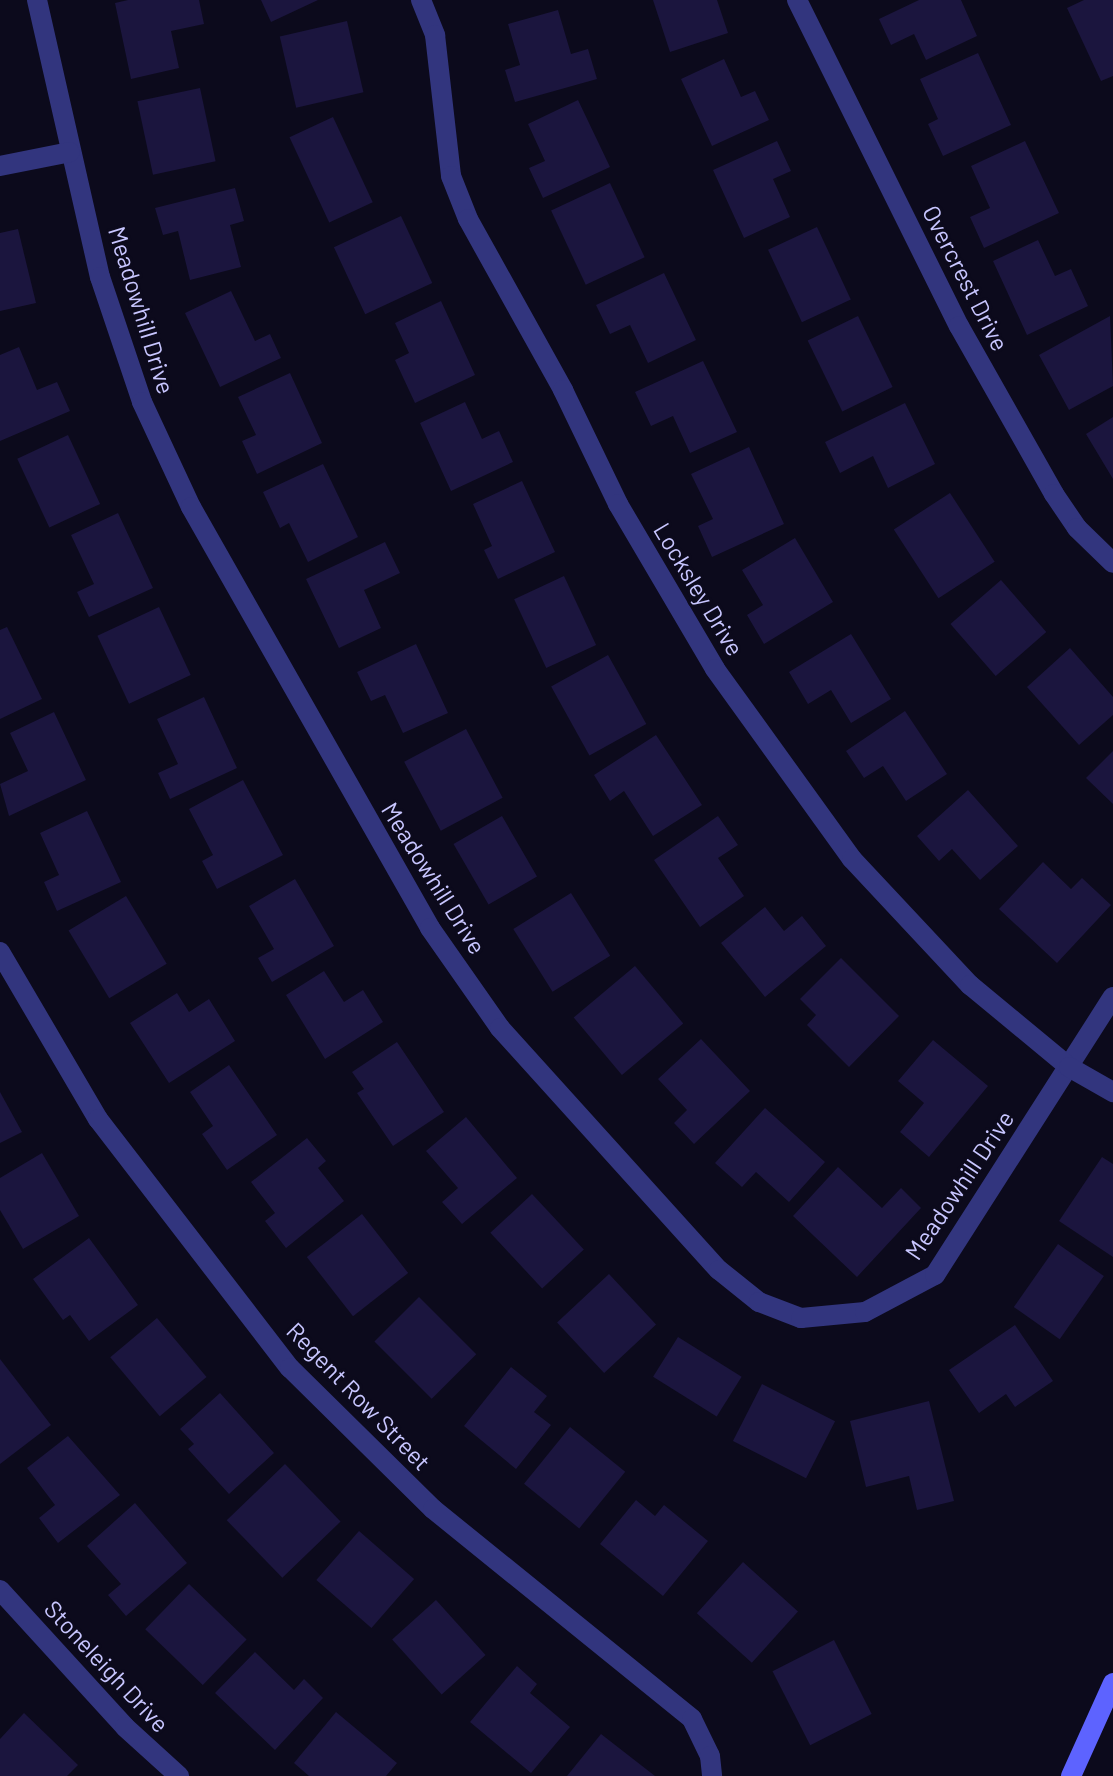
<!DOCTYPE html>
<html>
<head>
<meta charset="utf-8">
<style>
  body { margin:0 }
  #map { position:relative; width:1113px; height:1776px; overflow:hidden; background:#0c0a1c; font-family:Barlow,sans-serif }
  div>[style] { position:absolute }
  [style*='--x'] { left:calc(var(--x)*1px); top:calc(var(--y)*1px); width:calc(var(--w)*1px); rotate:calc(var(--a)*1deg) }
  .building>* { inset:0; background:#1b153e; transform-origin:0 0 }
  .street>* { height:20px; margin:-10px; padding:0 10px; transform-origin:10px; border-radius:10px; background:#32357e }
  .secondary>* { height:20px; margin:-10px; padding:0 10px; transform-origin:10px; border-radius:10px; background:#5d63ff }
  span { translate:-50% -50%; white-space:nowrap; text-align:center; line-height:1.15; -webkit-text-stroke:6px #0c0a1c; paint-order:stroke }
  .street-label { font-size:24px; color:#c8c6ff }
</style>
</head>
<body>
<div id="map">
  <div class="building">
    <i style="clip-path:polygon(128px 0,199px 0,204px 24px,171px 31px,179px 68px,131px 79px,115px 3px)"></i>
    <i style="clip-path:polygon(261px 0,318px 0,271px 22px)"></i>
    <i style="clip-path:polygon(653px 0,717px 0,728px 33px,670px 52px)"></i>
    <i style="clip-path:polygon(919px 0,961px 0,977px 36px,926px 60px,914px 34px,891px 45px,879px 19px)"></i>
    <i style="clip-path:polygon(1084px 0,1113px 0,1113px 76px,1101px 81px,1067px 8px)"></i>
    <i style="clip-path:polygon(558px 10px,571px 54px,588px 49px,597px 79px,515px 102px,505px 70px,520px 65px,508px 24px)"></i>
    <i style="left:347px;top:21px;width:73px;height:69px;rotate:77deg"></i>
    <i style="clip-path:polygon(978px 53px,1011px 125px,943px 156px,928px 124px,938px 119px,920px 79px)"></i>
    <i style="clip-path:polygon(724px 59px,741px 97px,755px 91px,769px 120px,712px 146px,681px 79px)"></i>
    <i style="left:200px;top:88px;width:75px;height:64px;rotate:78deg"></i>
    <i style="clip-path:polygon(578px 100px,610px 167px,543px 198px,529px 168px,545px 161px,528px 124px)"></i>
    <i style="left:333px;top:117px;width:94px;height:48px;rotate:65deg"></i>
    <i style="clip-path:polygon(777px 141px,791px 171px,773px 179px,790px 217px,744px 238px,713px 170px)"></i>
    <i style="clip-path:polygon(1025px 141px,1059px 213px,984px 248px,970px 217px,990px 208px,971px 166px)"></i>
    <i style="left:610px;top:183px;width:82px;height:65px;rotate:65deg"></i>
    <i style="clip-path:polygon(235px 188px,244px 221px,230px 225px,241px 267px,190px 280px,178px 231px,163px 235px,155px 208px)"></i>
    <i style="left:401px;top:216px;width:74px;height:74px;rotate:65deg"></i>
    <i style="left:817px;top:227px;width:80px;height:54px;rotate:65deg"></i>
    <i style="clip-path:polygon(18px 229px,36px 303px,0 311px,0 233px)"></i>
    <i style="clip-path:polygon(1038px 240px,1055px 276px,1071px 269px,1088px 306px,1027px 335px,993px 261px)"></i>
    <i style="clip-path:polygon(664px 273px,696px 340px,648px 363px,630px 325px,610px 334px,596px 305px)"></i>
    <i style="clip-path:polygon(231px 291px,255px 341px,270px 334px,281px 358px,220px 387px,185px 313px)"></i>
    <i style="clip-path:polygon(441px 301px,475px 375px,415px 403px,395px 360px,409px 353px,395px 323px)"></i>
    <i style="left:858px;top:316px;width:79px;height:56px;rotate:64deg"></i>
    <i style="clip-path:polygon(1110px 316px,1113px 386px,1069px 410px,1039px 355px)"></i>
    <i style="clip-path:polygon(19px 347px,37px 390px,57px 382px,70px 411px,0 441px,0 355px)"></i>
    <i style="clip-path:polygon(703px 361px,737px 432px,690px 453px,673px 416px,651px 426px,635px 392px)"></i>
    <i style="clip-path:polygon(290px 373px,322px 443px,257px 474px,242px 441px,256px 435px,238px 397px)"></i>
    <i style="clip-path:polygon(465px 402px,482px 439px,499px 431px,513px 462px,451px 491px,420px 423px)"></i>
    <i style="clip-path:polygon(905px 403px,935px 464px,888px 488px,873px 456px,840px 473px,825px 442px)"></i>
    <i style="clip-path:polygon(1113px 417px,1113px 479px,1086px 434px)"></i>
    <i style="left:68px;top:435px;width:76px;height:56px;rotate:65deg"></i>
    <i style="clip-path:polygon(749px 447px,784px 524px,712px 557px,698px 526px,713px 519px,691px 474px)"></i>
    <i style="clip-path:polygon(323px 464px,358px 537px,308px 562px,289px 523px,280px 528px,263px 492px)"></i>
    <i style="clip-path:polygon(522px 481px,555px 552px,498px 579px,484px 550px,492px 546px,473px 504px)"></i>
    <i style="left:950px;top:493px;width:82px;height:67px;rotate:57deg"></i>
    <i style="clip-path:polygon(118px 513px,153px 588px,89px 617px,77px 592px,94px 584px,71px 535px)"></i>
    <i style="clip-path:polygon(795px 538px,833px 602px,764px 644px,747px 615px,763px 605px,742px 570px)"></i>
    <i style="clip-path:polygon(385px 542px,400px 573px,364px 590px,381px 628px,339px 648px,306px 579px)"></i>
    <i style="left:564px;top:576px;width:76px;height:55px;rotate:65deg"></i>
    <i style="left:1001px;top:580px;width:69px;height:67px;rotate:49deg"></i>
    <i style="left:159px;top:607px;width:75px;height:68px;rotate:65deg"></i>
    <i style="clip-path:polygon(7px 627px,42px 699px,0 719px,0 630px)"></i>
    <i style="clip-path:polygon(851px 634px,891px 699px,851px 723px,831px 690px,808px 704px,789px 672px)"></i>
    <i style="clip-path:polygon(416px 644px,448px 713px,403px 733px,385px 695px,371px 701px,357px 672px)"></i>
    <i style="clip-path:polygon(1070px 648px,1113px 697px,1113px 715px,1079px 745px,1027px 687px)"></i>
    <i style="left:608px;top:655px;width:79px;height:65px;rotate:61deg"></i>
    <i style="clip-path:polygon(204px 697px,237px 768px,170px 799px,158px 773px,178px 764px,157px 719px)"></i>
    <i style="clip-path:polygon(905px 711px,947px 774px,906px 801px,883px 766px,864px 778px,846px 751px)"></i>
    <i style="clip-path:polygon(54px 712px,86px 780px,9px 816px,0 784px,28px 771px,10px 733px)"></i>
    <i style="left:466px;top:729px;width:78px;height:70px;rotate:62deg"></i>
    <i style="clip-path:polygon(656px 735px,702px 805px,653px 836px,624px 791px,610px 801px,594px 775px)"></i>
    <i style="clip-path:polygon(1113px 751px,1113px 804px,1086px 778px)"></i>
    <i style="clip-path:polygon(243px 780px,283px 855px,217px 889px,202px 861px,213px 855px,189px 809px)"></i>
    <i style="clip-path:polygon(968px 790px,1018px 846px,980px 880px,952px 849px,939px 861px,917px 836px)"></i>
    <i style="clip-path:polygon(87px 811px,121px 882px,57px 911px,44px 882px,59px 875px,40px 833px)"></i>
    <i style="left:502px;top:816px;width:70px;height:56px;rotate:60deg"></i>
    <i style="clip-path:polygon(718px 816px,738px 845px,718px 858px,744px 896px,700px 927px,654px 860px)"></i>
    <i style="clip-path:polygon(1043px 862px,1071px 889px,1082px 878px,1111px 905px,1057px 963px,999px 909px)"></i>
    <i style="clip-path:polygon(295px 879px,334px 946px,272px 982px,258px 958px,274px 949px,249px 906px)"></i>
    <i style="left:571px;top:893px;width:74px;height:68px;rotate:58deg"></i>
    <i style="left:126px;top:896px;width:79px;height:67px;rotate:59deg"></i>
    <i style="clip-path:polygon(765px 907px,784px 931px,802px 916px,826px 946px,765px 997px,721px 943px)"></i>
    <i style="clip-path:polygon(841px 958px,899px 1016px,849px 1067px,807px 1025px,816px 1015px,800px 999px)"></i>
    <i style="left:635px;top:966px;width:75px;height:80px;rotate:50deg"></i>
    <i style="clip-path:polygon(324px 971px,344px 1002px,363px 990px,383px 1022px,325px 1059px,286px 995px)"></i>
    <i style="clip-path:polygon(177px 993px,189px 1012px,209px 999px,235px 1041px,169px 1083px,130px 1023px)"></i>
    <i style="clip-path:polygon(701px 1039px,750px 1091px,694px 1144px,674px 1123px,687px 1110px,658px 1079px)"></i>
    <i style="clip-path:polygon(933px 1040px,988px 1086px,929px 1157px,900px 1132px,924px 1103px,898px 1081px)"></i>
    <i style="clip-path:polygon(397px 1042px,444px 1112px,393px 1146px,357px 1093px,364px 1089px,352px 1072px)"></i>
    <i style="clip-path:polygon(229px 1065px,277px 1135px,227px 1170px,202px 1134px,213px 1126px,190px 1092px)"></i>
    <i style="clip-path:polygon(0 1092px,22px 1132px,0 1143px)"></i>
    <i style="clip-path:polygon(765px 1108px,825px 1162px,789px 1202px,756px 1172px,742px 1187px,715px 1163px)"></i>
    <i style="clip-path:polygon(466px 1117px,517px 1178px,462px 1224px,442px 1202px,458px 1188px,426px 1151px)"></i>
    <i style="clip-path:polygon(307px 1138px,326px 1161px,318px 1168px,344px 1201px,286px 1248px,265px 1221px,275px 1213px,251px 1182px)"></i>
    <i style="clip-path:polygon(42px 1153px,79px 1216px,23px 1249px,0 1210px,0 1178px)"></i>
    <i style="clip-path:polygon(1102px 1157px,1113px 1164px,1113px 1257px,1059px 1221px)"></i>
    <i style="clip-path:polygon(838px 1167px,882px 1208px,901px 1188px,921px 1208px,857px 1277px,793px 1216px)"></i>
    <i style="left:532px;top:1194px;width:76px;height:57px;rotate:47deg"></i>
    <i style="left:362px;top:1214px;width:75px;height:70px;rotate:52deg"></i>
    <i style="clip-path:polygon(89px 1238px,138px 1305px,89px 1341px,70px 1315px,63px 1320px,33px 1279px)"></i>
    <i style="left:1058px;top:1244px;width:56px;height:77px;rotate:35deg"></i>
    <i style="left:609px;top:1274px;width:69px;height:71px;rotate:47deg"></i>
    <i style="left:419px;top:1297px;width:81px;height:63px;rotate:45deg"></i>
    <i style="left:157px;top:1318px;width:77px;height:61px;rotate:50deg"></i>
    <i style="clip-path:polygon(1015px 1325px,1053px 1381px,1015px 1407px,1006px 1394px,979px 1413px,949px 1370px)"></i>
    <i style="left:678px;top:1337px;width:75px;height:47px;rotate:32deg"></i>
    <i style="clip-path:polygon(0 1359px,51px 1425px,0 1464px)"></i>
    <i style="clip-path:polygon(511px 1367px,547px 1396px,534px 1412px,551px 1425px,516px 1469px,464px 1426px)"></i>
    <i style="left:762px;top:1384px;width:82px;height:64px;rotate:27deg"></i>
    <i style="clip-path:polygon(220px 1393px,274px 1453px,229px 1494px,188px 1449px,194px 1444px,180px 1429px)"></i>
    <i style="clip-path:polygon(929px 1401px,954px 1501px,917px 1510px,909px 1476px,866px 1487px,850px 1421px)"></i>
    <i style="left:570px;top:1427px;width:71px;height:73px;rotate:39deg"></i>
    <i style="clip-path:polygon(68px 1436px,120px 1495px,58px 1543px,39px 1518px,55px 1505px,27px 1468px)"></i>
    <i style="left:285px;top:1464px;width:80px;height:81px;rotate:46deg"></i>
    <i style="clip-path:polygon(636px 1500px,655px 1516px,664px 1505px,708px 1541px,663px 1596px,600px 1544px)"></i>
    <i style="clip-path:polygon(135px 1503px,187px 1563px,126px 1616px,108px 1595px,121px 1584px,87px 1546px)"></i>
    <i style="left:359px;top:1531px;width:73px;height:65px;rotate:41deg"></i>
    <i style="left:743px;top:1562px;width:74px;height:69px;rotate:42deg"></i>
    <i style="left:189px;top:1584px;width:80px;height:63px;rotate:44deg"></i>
    <i style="left:436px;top:1600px;width:74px;height:59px;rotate:48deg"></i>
    <i style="left:834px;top:1640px;width:83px;height:69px;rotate:63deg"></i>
    <i style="clip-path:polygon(255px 1652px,294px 1690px,304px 1679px,323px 1698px,275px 1750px,215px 1693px)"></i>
    <i style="clip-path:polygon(517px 1666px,537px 1684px,530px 1693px,570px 1727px,531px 1773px,470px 1722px)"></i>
    <i style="clip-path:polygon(336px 1712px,397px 1763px,386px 1776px,309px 1776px,294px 1763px)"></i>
    <i style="clip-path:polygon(24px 1713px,78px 1765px,67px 1776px,0 1776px,0 1739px)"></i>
    <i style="clip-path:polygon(601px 1734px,655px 1776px,567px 1776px)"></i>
  </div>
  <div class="street">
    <i style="--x:37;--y:0;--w:284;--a:77.2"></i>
    <i style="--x:100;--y:277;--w:132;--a:71.4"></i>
    <i style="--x:142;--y:402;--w:116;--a:65"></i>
    <i style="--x:191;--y:507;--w:484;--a:60.4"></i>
    <i style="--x:430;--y:928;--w:122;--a:55"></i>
    <i style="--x:500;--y:1028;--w:326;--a:47.9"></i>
    <i style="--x:719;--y:1270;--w:51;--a:38.7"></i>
    <i style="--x:759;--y:1302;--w:45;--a:20.9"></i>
    <i style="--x:801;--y:1318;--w:64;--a:-5.4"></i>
    <i style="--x:865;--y:1312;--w:79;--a:-27.9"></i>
    <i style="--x:935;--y:1275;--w:330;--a:-57.4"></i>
    <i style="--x:421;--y:0;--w:38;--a:68"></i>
    <i style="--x:435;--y:35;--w:142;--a:83.5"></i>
    <i style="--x:451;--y:176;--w:46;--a:68.4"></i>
    <i style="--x:468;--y:219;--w:196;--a:60.9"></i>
    <i style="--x:563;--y:390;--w:127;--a:64.2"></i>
    <i style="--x:618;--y:504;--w:191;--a:59.5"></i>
    <i style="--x:715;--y:669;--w:234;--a:54.2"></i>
    <i style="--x:852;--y:859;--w:173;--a:46.9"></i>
    <i style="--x:970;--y:985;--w:129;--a:39.6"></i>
    <i style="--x:1069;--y:1067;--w:51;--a:29.6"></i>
    <i style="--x:797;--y:0;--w:364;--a:63.6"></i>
    <i style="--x:959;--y:326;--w:193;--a:60.5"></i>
    <i style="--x:1054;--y:494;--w:41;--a:55.9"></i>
    <i style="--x:1077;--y:528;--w:50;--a:44.2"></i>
    <i style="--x:0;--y:166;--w:71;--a:-11.3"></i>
    <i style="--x:0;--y:952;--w:194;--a:59.6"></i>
    <i style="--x:98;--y:1119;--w:314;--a:52.4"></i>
    <i style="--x:290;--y:1368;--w:201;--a:44.6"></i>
    <i style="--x:433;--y:1509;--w:333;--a:39"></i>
    <i style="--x:692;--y:1719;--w:41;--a:64.1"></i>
    <i style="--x:710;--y:1756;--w:20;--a:84"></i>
    <i style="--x:0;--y:1590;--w:185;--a:47.6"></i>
    <i style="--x:125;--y:1727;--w:73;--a:42.2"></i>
  </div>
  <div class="secondary">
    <i style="--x:1071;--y:1776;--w:102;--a:-65.7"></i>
  </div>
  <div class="street-label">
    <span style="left:966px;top:278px;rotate:63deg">Overcrest Drive</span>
    <span style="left:142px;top:310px;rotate:73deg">Meadowhill Drive</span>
    <span style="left:699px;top:589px;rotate:59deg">Locksley Drive</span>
    <span style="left:434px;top:878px;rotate:58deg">Meadowhill Drive</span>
    <span style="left:959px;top:1185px;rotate:-56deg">Meadowhill Drive</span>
    <span style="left:359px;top:1396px;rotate:46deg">Regent Row Street</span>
    <span style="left:107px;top:1666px;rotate:47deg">Stoneleigh Drive</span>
  </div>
</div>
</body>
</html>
